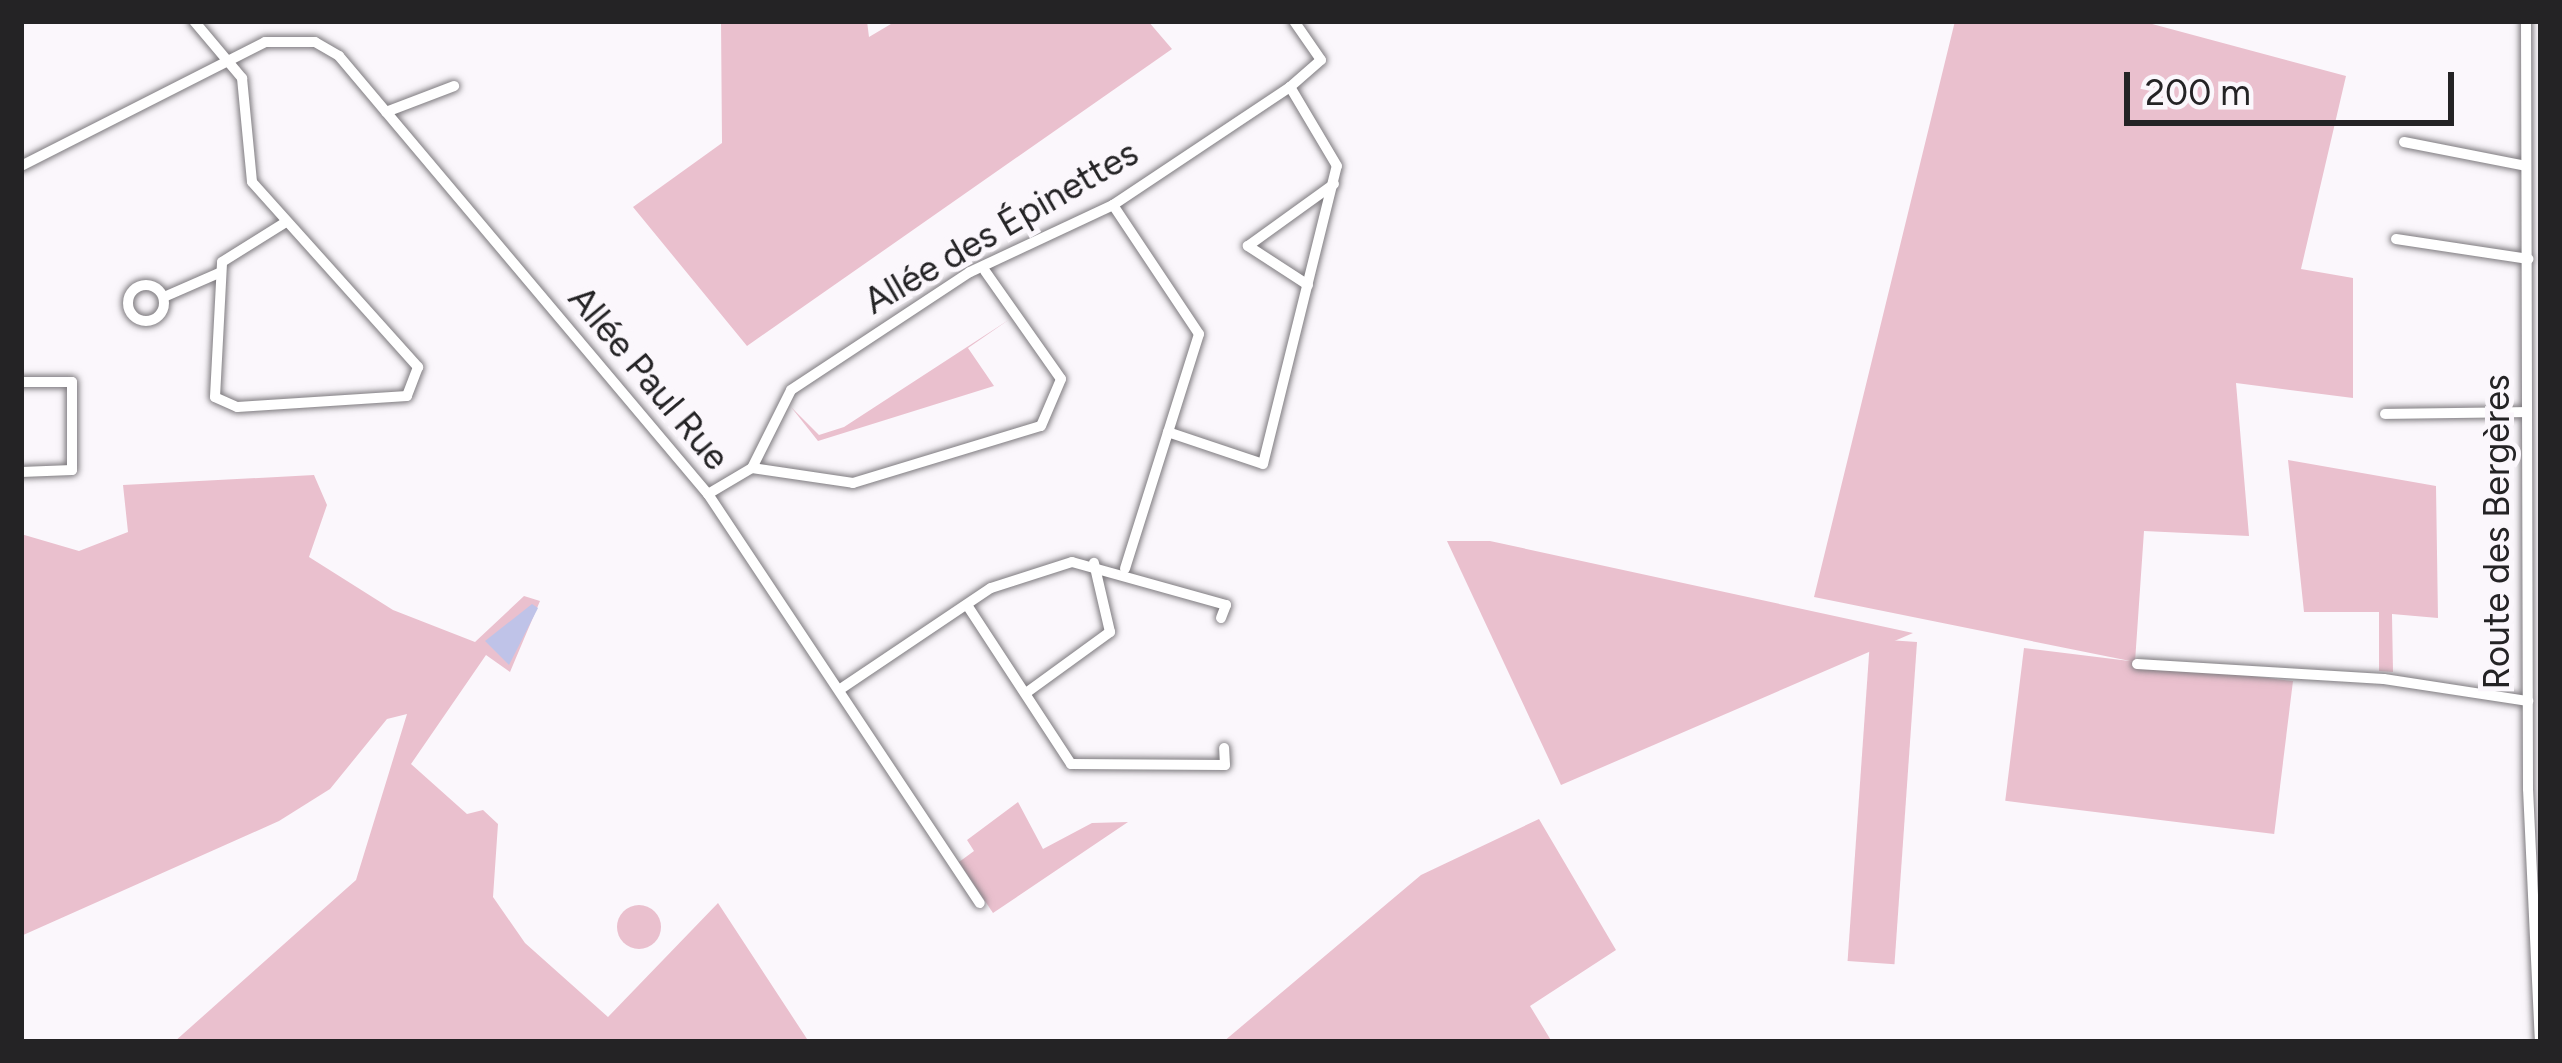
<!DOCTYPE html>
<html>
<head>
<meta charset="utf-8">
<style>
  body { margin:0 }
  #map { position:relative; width:2562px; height:1063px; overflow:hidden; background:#fbf7fc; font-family:Figtree,sans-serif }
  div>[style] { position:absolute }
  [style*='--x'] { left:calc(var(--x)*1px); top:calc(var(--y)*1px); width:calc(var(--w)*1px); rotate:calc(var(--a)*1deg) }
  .green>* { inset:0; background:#eac0ce; transform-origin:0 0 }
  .round { border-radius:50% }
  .water>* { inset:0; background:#bfc3e8 }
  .roads { filter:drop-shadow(0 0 3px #7e7b7f) drop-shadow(0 0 3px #7e7b7f) }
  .minor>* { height:10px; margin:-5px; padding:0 5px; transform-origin:5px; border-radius:5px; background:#fff }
  .minor>.ring { margin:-5px; padding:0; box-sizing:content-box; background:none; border:10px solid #fff; border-radius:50% }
  span { translate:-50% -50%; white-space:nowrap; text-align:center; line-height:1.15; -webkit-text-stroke:10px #fbf7fc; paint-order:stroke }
  .street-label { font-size:36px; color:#242325 }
  .frame { position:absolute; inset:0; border:24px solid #242325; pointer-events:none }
  .scale { position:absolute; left:2124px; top:72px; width:330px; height:54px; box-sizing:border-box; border:6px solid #242325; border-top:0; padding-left:15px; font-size:36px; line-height:42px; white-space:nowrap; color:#242325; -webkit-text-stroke:9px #fbf7fc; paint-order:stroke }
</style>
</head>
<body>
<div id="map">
  <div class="green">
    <i style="clip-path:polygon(721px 21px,867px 21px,869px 37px,896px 21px,1148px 21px,1172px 49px,747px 346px,633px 207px,722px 143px)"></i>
    <i style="clip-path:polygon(1955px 21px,2141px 21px,2346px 76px,2301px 269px,2353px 278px,2353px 398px,2236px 383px,2249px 536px,2144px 531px,2135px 662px,1814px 597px)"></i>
    <i style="clip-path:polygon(1010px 319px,968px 348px,994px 386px,818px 441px,791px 407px,819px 435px,844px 427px)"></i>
    <i style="clip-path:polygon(2288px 460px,2436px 486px,2438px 618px,2392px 614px,2393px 672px,2379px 671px,2379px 612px,2304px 612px)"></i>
    <i style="clip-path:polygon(314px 475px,327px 505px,309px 557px,393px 610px,475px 642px,524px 596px,540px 601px,510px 672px,486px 655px,411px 764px,467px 814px,483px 810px,498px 824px,493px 897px,525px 943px,608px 1017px,718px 903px,809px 1042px,174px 1042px,356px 880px,407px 714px,387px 719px,330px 789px,279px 821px,21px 936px,21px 534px,79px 551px,128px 532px,123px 485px)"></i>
    <i style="clip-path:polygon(1447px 541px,1490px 541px,1913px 633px,1561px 785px)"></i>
    <i style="left:1917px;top:642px;width:323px;height:47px;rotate:94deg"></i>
    <i style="left:2024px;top:648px;width:271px;height:154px;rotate:7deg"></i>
    <i style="clip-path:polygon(1018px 802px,1043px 849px,1092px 823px,1128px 822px,993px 913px,959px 862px,974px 851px,967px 840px)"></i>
    <i style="clip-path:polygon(1539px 819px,1616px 950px,1530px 1006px,1552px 1042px,1223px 1042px,1421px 875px)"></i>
    <i class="round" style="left:617px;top:905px;width:44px;height:44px"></i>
  </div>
  <div class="water">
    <i style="clip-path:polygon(532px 604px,538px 608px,509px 665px,485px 641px)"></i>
  </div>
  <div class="roads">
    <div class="minor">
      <i style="--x:194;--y:21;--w:75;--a:49.9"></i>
      <i style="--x:242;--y:78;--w:104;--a:84.5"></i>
      <i style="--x:252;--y:182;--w:249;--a:48.1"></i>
      <i style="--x:418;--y:367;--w:31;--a:111"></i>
      <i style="--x:407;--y:396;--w:170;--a:176.3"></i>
      <i style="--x:237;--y:407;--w:24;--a:-156"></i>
      <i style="--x:215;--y:397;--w:135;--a:-87"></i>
      <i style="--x:222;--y:262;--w:75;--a:-32"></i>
      <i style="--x:2526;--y:21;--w:768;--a:89.85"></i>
      <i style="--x:2528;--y:789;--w:253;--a:87.3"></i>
      <i style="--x:386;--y:112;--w:73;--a:-20.9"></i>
      <i style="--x:2404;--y:142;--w:124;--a:11.1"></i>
      <i style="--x:21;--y:166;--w:274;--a:-26.9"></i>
      <i style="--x:265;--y:42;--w:50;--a:0"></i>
      <i style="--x:315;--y:42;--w:28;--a:30"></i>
      <i style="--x:339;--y:56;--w:573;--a:49.89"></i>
      <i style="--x:708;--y:494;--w:491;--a:56.4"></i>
      <i style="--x:1113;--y:205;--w:155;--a:56.3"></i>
      <i style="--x:1199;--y:334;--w:246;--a:107.5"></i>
      <i style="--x:2396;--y:239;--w:134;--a:8.6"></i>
      <i style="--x:1308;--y:285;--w:72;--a:-147"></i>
      <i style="--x:1248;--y:246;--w:106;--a:-35.8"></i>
      <i class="ring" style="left:128px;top:285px;width:26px;height:26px"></i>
      <i style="--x:164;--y:297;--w:60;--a:-23.6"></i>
      <i style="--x:21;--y:382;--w:51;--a:0"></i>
      <i style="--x:72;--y:382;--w:88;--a:90"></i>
      <i style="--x:72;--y:470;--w:51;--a:177.8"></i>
      <i style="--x:2385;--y:414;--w:141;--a:-0.8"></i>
      <i style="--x:1168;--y:432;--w:100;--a:18.6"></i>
      <i style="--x:1263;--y:464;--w:307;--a:-76.1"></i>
      <i style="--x:1337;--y:166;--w:92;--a:-120.7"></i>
      <i style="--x:752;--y:468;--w:102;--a:8.4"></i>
      <i style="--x:853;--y:483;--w:196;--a:-16.9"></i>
      <i style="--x:1041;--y:426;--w:51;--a:-66.9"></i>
      <i style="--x:1061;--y:379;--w:132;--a:-125.1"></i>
      <i style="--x:708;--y:494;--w:51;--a:-30.6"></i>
      <i style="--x:752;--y:468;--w:87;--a:-63.4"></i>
      <i style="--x:791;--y:390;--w:214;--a:-33.4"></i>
      <i style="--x:970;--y:272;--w:158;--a:-25.1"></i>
      <i style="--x:1113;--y:205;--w:213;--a:-33.7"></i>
      <i style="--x:1290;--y:87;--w:41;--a:-41.1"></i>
      <i style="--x:1321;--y:60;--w:47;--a:-124.7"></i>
      <i style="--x:967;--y:605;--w:190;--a:56.8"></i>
      <i style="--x:1071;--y:764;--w:154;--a:0.4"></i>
      <i style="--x:1225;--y:765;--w:17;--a:-93"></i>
      <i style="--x:2137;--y:664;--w:247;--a:3.5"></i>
      <i style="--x:2384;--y:679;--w:146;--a:8.7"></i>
      <i style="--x:839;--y:690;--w:183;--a:-33.9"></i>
      <i style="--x:991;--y:588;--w:85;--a:-17.8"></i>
      <i style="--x:1072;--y:562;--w:160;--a:15.6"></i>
      <i style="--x:1226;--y:605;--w:14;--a:111"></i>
      <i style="--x:1026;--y:693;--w:104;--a:-36"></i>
      <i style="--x:1110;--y:632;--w:71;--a:-103.1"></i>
    </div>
  </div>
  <div class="street-label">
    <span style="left:1001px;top:227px;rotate:-30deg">Allée des Épinettes</span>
    <span style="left:649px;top:378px;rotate:50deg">Allée Paul Rue</span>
    <span style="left:2497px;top:532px;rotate:-90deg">Route des Bergères</span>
  </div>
  <div class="frame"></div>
  <div class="scale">200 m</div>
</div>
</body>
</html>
